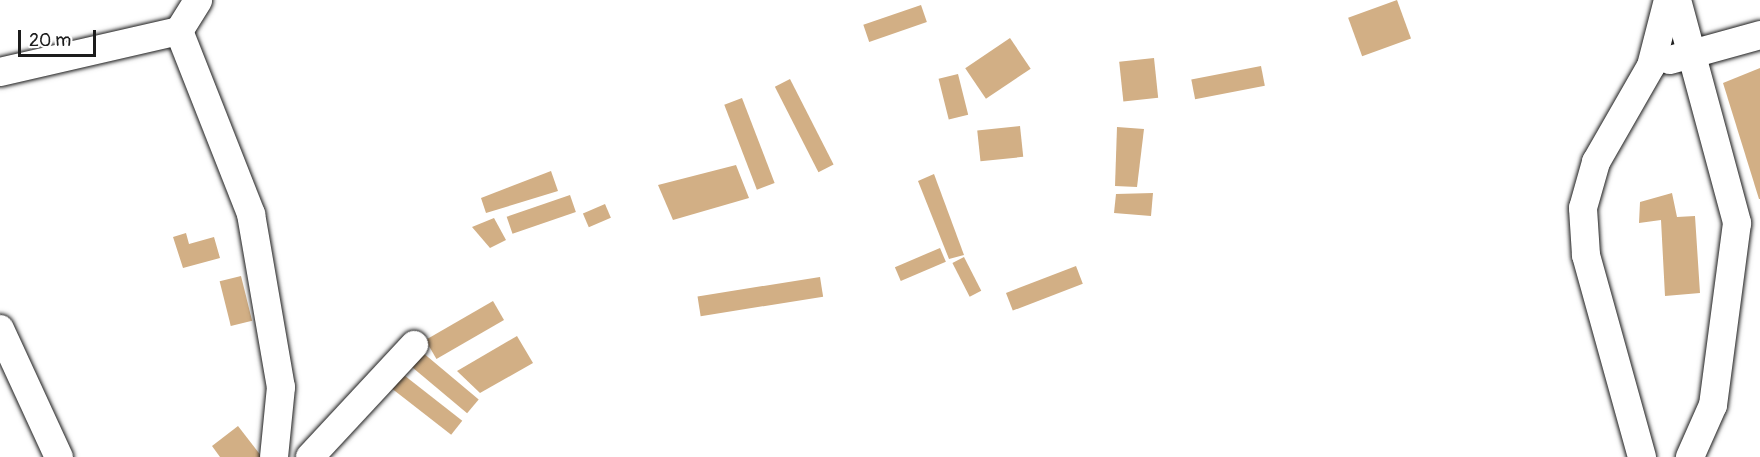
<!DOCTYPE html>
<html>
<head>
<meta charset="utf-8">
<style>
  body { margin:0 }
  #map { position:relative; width:1760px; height:457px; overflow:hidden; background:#fff; font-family:Pangolin,sans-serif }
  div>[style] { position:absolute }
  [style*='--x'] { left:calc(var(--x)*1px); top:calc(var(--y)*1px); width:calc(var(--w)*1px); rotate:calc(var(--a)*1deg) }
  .building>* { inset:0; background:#d2af85; transform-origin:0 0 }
  .roads { filter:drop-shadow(0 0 2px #1c1c1c) drop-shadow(0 0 2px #1c1c1c) }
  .street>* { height:28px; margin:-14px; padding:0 14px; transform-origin:14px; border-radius:14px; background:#fff }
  span { translate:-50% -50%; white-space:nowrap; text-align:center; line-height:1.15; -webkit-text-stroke:4.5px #fff; paint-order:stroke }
  .scale { position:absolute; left:18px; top:30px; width:78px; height:27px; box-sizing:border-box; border:3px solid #1c1c1c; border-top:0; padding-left:8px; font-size:18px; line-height:21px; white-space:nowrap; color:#1c1c1c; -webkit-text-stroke:4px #fff; paint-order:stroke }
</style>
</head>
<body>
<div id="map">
  <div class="building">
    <i style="left:1397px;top:0;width:41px;height:52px;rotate:70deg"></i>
    <i style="left:921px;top:5px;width:18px;height:61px;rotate:71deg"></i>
    <i style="left:1010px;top:38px;width:37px;height:54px;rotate:56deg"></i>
    <i style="left:1154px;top:58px;width:40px;height:35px;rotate:84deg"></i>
    <i style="left:1261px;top:66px;width:20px;height:71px;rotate:79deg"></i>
    <i style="clip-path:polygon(1760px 68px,1760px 199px,1759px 199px,1723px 83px)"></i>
    <i style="left:958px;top:74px;width:42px;height:20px;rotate:76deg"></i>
    <i style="left:790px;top:79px;width:96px;height:17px;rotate:63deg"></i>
    <i style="left:742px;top:98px;width:91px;height:19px;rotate:69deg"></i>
    <i style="left:1020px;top:126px;width:31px;height:43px;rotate:84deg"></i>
    <i style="clip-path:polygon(1117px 127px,1144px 129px,1137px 187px,1115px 186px)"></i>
    <i style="clip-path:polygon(736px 165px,749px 198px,673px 220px,658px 185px)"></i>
    <i style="clip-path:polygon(551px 171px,558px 191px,486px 213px,481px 198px)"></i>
    <i style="clip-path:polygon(934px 174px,964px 255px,949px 259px,918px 181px)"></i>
    <i style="clip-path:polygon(1153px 193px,1151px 216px,1114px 213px,1116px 194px)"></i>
    <i style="clip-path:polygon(1672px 193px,1677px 217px,1695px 216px,1700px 293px,1665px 296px,1661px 220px,1639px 223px,1640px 202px)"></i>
    <i style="left:570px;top:195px;width:18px;height:67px;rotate:71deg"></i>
    <i style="left:605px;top:204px;width:15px;height:24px;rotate:67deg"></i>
    <i style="clip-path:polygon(494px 218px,506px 240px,490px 248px,472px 227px)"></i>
    <i style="clip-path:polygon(186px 233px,189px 244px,214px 237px,220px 258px,183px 268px,173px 237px)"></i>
    <i style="left:940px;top:248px;width:15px;height:49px;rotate:67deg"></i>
    <i style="left:964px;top:257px;width:38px;height:13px;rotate:63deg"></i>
    <i style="left:1076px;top:266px;width:19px;height:75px;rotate:69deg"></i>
    <i style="left:241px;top:276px;width:46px;height:22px;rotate:76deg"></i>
    <i style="left:820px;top:277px;width:20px;height:124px;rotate:81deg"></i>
    <i style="left:493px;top:301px;width:22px;height:78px;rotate:60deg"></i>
    <i style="clip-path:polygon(517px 336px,533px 363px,480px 393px,457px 371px)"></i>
    <i style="left:422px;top:352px;width:74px;height:18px;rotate:40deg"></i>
    <i style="left:400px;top:372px;width:79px;height:18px;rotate:38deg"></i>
    <i style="clip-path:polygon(238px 426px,262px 457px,220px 457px,212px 446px)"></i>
  </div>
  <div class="roads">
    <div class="street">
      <i style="--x:1677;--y:0;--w:231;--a:74.9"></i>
      <i style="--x:1737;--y:223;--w:184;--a:97.5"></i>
      <i style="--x:1713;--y:405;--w:57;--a:113.9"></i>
      <i style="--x:179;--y:31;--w:36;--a:-58"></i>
      <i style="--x:1670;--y:60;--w:93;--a:-15.5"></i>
      <i style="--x:0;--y:72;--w:184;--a:-12.9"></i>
      <i style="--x:179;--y:31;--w:197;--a:68.5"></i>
      <i style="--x:251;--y:214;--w:176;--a:80.2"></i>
      <i style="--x:281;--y:387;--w:70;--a:95.7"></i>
      <i style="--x:0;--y:329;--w:141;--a:65.3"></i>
      <i style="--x:310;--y:457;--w:153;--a:-47.1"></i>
      <i style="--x:1642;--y:457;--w:210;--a:-105.5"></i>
      <i style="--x:1586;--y:255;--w:47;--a:-93.7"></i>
      <i style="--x:1583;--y:208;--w:48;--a:-74.2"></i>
      <i style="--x:1596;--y:162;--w:111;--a:-60.2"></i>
      <i style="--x:1651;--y:66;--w:68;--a:-75.6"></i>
    </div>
  </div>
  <div class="scale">20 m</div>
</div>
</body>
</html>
